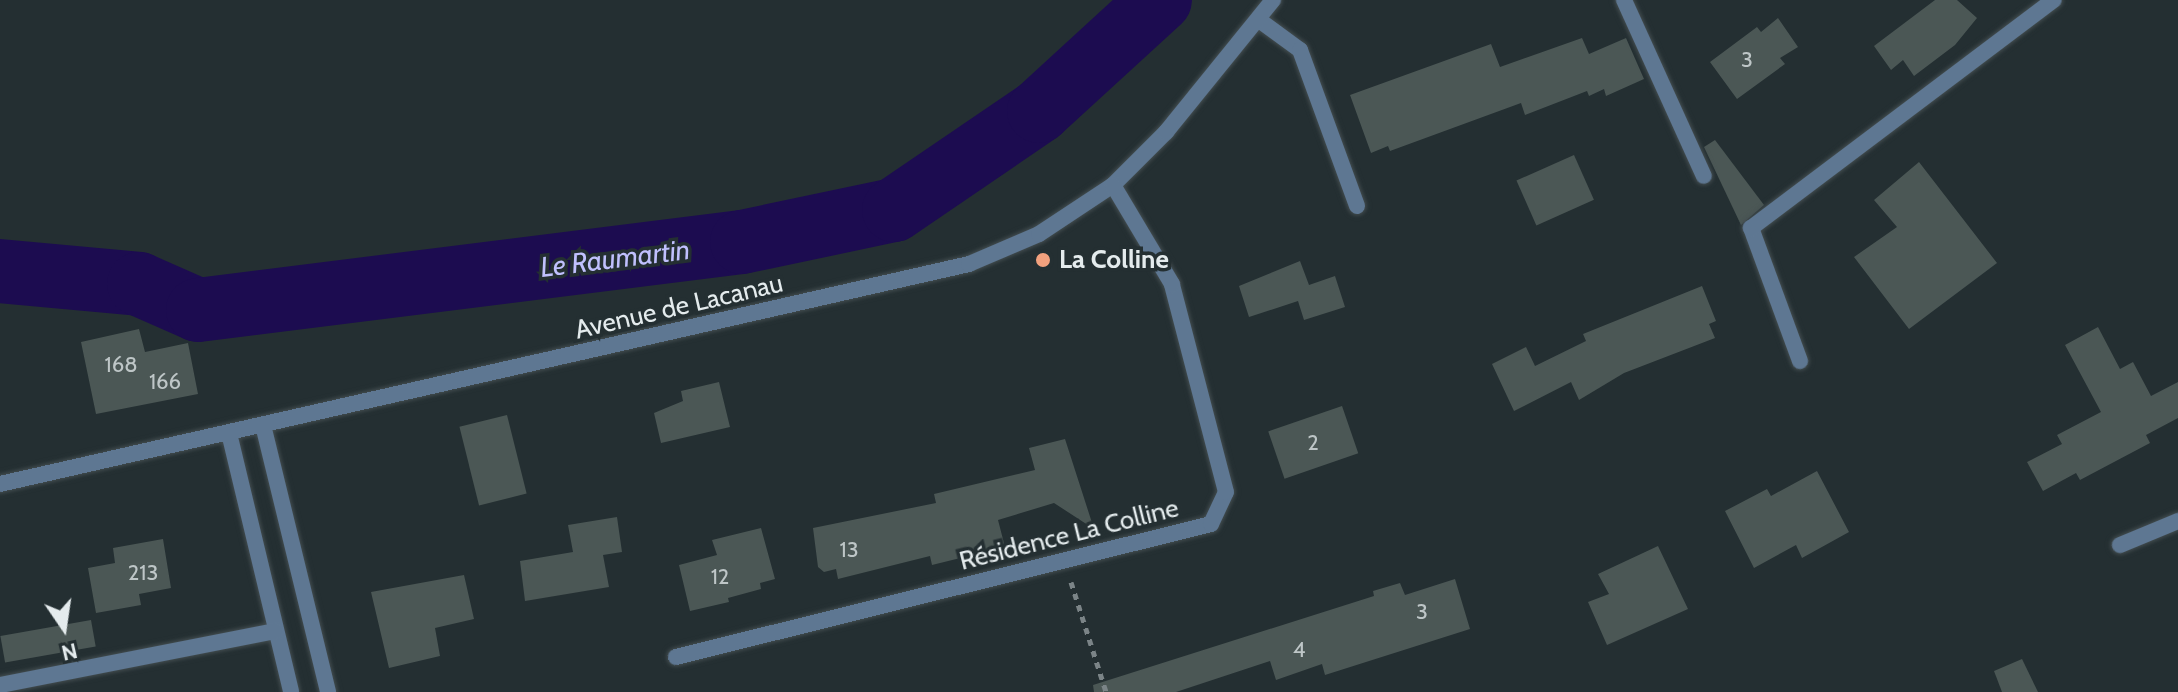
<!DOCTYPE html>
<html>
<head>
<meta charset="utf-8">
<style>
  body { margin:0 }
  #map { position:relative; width:2178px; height:692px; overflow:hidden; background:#242f32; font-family:Cabin,sans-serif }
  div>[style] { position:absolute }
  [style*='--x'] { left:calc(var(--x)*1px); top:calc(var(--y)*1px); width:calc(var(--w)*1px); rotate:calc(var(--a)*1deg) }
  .river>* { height:64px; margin:-32px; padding:0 32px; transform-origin:32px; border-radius:32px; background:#1c0c50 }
  .building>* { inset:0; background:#4b5755; transform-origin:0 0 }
  .path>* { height:5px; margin-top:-2.5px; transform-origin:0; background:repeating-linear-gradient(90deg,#7b8487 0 6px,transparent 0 12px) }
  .roads { filter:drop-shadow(0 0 2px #434d50) drop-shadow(0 0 2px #434d50) }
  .minor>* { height:16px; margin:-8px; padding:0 8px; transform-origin:8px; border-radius:8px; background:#5e7792 }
  .dots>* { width:22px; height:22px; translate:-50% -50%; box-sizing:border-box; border:4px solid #242f32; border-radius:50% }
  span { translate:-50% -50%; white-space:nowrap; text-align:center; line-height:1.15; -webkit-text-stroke:7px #242f32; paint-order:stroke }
  .number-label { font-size:22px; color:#bec6c7 }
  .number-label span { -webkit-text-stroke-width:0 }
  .poi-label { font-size:26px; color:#e4ebed; font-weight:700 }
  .left { translate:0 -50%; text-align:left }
  .street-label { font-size:26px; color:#e4ebed }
  .water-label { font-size:28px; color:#c0c0fe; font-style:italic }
  .north { position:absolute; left:24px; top:588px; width:80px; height:80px; -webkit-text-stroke:6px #242f32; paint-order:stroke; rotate:167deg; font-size:22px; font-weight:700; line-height:32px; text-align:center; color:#e4ebed }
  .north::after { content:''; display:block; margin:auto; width:28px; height:36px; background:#e4ebed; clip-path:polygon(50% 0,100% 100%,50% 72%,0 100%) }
</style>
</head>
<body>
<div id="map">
  <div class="river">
    <i style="--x:0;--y:271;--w:140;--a:5.3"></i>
    <i style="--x:139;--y:284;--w:64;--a:23.8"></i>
    <i style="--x:198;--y:310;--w:548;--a:-7.13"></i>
    <i style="--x:742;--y:242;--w:155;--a:-11.9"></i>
    <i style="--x:894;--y:210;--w:176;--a:-34.3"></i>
    <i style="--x:1039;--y:111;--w:164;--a:-42.5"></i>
  </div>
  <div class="building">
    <i style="clip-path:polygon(1935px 0,1957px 0,1977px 18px,1955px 45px,1914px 76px,1903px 60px,1891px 70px,1874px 46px)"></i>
    <i style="clip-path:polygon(1778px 18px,1798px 47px,1780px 58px,1785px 64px,1737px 99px,1710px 62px,1757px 27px,1761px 32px)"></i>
    <i style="clip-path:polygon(1582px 38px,1589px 54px,1626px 38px,1644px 79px,1606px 96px,1604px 89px,1589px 96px,1587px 91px,1525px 115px,1521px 103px,1390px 151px,1388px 146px,1371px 153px,1350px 95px,1491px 44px,1500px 67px)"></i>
    <i style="clip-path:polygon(1715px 140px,1764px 205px,1741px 225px,1704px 147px)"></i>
    <i style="left:1574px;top:155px;width:49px;height:63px;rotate:66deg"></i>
    <i style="clip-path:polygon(1919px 162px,1997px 263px,1909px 329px,1854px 257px,1897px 227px,1874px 200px)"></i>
    <i style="clip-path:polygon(1300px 261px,1309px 285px,1335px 276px,1345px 307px,1304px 320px,1298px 301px,1249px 317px,1239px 286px)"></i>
    <i style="clip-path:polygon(1702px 286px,1716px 321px,1709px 324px,1715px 338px,1624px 373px,1579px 400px,1571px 382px,1514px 411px,1492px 364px,1526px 347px,1535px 366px,1586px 341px,1583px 334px)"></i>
    <i style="clip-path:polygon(2098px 327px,2120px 369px,2133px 362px,2151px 396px,2178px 382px,2178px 418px,2146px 435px,2150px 443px,2080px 480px,2076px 473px,2043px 491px,2027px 462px,2062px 444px,2057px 435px,2101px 412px,2065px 345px)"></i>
    <i style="clip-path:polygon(139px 329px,145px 352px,188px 343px,198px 394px,96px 414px,81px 342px)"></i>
    <i style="clip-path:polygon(719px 382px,730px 427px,661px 443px,654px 413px,683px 401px,681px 391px)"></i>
    <i style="left:1342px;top:406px;width:50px;height:78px;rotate:71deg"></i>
    <i style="left:507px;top:415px;width:81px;height:49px;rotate:76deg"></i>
    <i style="clip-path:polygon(1065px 439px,1094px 529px,1054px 503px,998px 520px,1005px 547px,932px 565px,930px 556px,838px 579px,836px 569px,824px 572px,818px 567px,813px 528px,936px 503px,934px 494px,1035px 470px,1029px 448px)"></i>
    <i style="clip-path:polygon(1817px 471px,1849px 532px,1802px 558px,1796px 545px,1754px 568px,1725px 511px,1767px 489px,1771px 496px)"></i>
    <i style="clip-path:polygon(617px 517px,622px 552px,603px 555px,609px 587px,525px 601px,520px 561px,573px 552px,568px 525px)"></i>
    <i style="clip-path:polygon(761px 528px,775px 579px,760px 583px,761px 589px,728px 598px,729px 602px,690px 611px,679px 565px,717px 555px,712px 540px)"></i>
    <i style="clip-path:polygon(163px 539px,171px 588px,139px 594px,141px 605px,96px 613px,88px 568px,115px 563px,113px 548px)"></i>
    <i style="clip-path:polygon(1658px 546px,1688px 609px,1607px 645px,1588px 602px,1609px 594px,1598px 574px)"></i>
    <i style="clip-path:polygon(464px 575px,474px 619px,435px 628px,440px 656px,389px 668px,371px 592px)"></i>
    <i style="clip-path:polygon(1455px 579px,1470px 629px,1325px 675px,1322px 664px,1276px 680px,1270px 661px,1176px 692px,1094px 692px,1093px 685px,1374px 596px,1373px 591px,1400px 583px,1405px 595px)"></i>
    <i style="left:91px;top:620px;width:27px;height:92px;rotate:80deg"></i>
    <i style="clip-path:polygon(2022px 659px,2038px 692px,2002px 692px,1994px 671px)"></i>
  </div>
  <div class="path">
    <i style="--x:1071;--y:582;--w:115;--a:72.3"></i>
  </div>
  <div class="roads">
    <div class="minor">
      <i style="--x:1624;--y:0;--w:193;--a:65.6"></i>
      <i style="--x:1259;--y:20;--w:51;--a:36.2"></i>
      <i style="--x:1300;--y:50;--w:166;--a:69.9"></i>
      <i style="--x:1800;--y:361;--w:142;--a:-110.2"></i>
      <i style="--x:1751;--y:228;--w:379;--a:-37"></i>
      <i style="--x:263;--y:425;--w:275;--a:76.3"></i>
      <i style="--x:229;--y:433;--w:266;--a:76.5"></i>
      <i style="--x:0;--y:484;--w:994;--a:-12.79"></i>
      <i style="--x:969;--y:264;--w:76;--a:-23.2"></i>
      <i style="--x:1039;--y:234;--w:89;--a:-33.5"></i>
      <i style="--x:1113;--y:185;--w:75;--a:-45"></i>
      <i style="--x:1166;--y:132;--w:170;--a:-51"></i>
      <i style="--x:2120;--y:545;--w:63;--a:-22.5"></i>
      <i style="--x:676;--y:657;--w:551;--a:-13.96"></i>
      <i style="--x:1211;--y:524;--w:35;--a:-65"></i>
      <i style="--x:1226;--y:492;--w:215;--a:-104.6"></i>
      <i style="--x:1172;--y:284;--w:115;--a:-120.8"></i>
      <i style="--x:0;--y:685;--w:281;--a:-11.1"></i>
    </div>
  </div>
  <div class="dots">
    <i style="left:1043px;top:260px;background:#f2a17e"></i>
  </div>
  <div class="number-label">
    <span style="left:1747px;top:60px">3</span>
    <span style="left:121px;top:365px">168</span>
    <span style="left:165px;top:382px">166</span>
    <span style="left:1313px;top:443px">2</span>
    <span style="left:849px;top:550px">13</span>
    <span style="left:143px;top:573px">213</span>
    <span style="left:720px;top:577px">12</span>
    <span style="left:1422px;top:612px">3</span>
    <span style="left:1299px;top:650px">4</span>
  </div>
  <div class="poi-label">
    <span class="left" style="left:1059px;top:260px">La Colline</span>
  </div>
  <div class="street-label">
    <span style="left:679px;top:307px;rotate:-13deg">Avenue de Lacanau</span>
    <span style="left:1069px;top:535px;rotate:-14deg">Résidence La Colline</span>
  </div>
  <div class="water-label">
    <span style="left:615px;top:258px;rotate:-7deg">Le Raumartin</span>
  </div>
  <div class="north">N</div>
</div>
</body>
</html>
